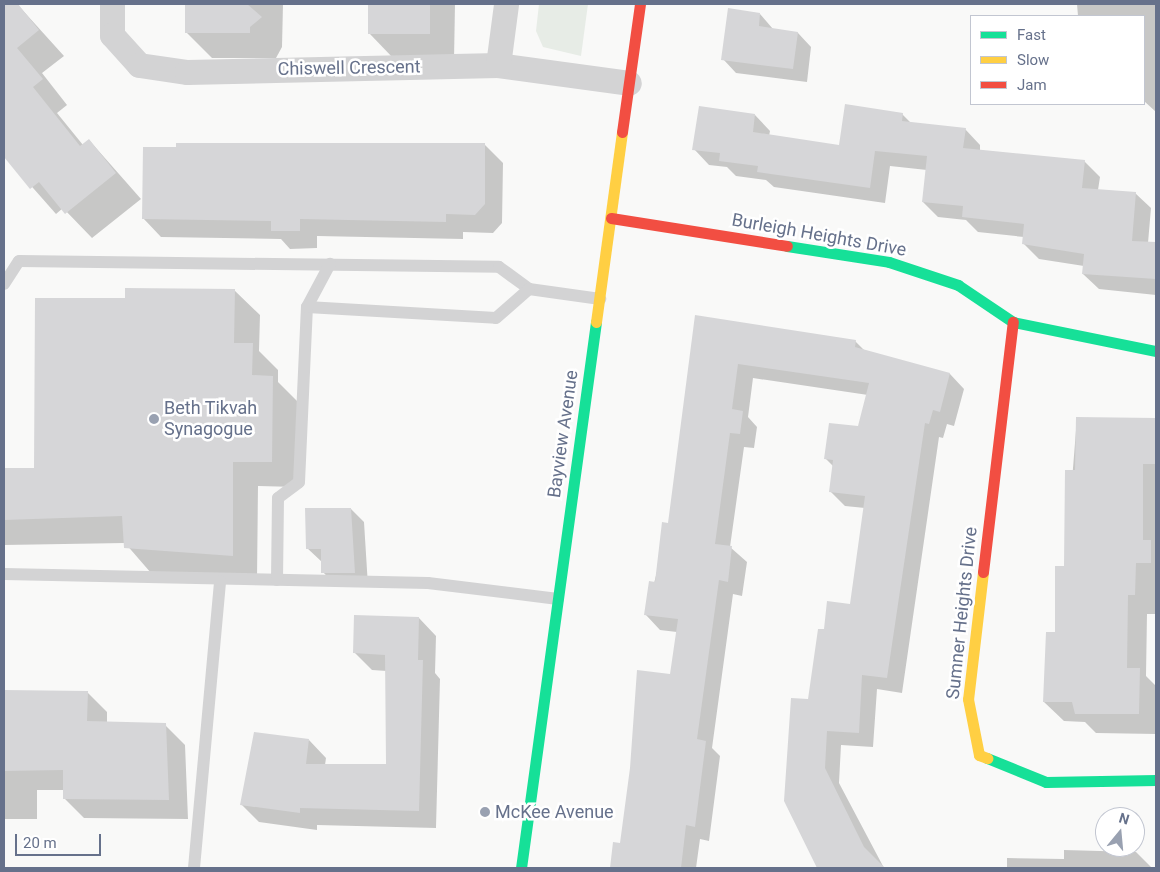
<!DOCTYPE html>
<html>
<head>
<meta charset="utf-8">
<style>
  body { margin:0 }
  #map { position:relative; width:1160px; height:872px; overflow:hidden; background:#f9f9f8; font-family:Roboto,sans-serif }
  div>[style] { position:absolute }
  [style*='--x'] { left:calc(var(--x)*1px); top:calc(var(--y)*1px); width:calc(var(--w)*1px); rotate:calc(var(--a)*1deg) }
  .green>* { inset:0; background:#e7ece6 }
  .shadow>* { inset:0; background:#0003 }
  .building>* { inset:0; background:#d6d6d8; transform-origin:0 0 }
  .lane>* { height:12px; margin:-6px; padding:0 6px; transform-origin:6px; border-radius:6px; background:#d3d3d4 }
  .street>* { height:25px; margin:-12.5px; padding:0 12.5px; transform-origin:12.5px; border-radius:12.5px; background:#d3d3d4 }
  .fast>* { height:11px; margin:-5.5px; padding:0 5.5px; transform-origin:5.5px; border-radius:5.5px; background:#16e098 }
  .slow>* { height:11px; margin:-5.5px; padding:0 5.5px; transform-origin:5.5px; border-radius:5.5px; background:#ffcf43 }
  .jam>* { height:11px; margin:-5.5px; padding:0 5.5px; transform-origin:5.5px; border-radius:5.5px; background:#f24e42 }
  .dots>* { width:14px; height:14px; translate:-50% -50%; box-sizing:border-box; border:2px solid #fff; border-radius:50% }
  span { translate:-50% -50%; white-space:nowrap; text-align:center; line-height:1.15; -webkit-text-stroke:5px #fff; paint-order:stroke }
  .street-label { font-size:18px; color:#66718b }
  .poi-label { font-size:18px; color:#66718b }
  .left { translate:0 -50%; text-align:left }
  .frame { position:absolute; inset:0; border:5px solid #66718b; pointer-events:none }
  .legend { position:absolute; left:970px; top:15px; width:175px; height:90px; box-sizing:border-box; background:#fff; border:1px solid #c2c6d1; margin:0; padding:6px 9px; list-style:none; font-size:15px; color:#66718b }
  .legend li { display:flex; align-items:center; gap:10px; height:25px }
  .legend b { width:25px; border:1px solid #c2c6d1 }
  .north { position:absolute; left:1095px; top:807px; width:50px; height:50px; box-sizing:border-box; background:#fff; border:1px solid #c2c6d1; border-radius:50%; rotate:17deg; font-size:14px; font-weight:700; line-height:20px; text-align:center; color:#66718b }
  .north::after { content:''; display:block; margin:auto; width:18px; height:22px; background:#99a1b1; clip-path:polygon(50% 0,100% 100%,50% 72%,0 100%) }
  .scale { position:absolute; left:15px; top:834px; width:86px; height:22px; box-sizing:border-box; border:2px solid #66718b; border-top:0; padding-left:6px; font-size:15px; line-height:18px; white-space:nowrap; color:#66718b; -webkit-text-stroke:4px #fff; paint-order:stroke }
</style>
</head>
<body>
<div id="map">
  <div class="green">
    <i style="clip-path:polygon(539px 4px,588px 4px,581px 56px,543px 47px,536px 31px)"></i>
  </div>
  <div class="shadow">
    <i style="clip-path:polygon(6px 4px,17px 4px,64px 56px,42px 73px,67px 105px,57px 113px,83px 145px,89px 140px,141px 199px,92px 238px,63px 208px,56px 214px,4px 155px)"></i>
    <i style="clip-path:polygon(186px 4px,283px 4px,282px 47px,276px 58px,212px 58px,187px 33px)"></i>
    <i style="clip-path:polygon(368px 4px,455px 4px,454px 60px,394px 59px,369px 33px)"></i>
    <i style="clip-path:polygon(1077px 4px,1156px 4px,1156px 112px,1144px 101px,1144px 16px,1078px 16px)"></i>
    <i style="clip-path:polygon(760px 14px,773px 29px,798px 33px,811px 47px,807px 82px,736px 73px,723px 59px)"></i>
    <i style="clip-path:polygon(902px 114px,912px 124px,965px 129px,980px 145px,980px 151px,1084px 161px,1100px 177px,1098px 190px,1135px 193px,1151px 208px,1148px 243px,1156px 243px,1156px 295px,1099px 289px,1083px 274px,1084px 266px,1039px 259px,1023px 243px,1024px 237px,978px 232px,966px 220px,938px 217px,923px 202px,927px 170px,890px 166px,885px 203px,774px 187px,766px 180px,736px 176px,727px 167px,709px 165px,694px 149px,755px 115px,770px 131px,769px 136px,840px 146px)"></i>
    <i style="clip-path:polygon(485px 145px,503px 163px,502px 223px,493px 233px,463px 232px,463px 239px,317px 236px,317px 248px,290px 249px,281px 239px,161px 237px,143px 218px)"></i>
    <i style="clip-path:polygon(234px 290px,260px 315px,259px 351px,278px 370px,278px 382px,298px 402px,297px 487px,258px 486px,257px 580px,151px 573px,125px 543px,4px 545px,4px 469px,35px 470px,126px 299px)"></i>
    <i style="clip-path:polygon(696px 316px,855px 341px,865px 351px,950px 374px,964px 389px,954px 426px,947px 424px,943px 438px,939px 437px,902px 693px,877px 689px,873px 747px,841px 745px,839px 783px,884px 868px,818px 868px,786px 801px,825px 631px,851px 605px,865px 508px,845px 506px,830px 491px,834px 467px,826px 459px,859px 428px,868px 395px,753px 378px,748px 417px,757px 427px,754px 448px,744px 447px,730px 547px,747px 562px,742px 596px,733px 594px,712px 748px,720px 756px,709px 841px,700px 839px,696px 868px,611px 868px,615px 844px,621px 845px,631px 768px,671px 676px,677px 632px,660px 630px,646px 615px,669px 524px)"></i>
    <i style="clip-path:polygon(1077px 418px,1156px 419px,1156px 582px,1155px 614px,1147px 614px,1146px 676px,1156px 686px,1156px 734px,1096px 733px,1085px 722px,1064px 721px,1044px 702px,1065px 568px)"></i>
    <i style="clip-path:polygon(351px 509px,364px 522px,368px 586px,336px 586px,323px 572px,322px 562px,307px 548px)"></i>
    <i style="clip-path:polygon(419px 618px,436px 636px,435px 673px,440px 679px,436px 828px,317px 825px,317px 830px,259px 822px,242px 805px,309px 740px,326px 758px,325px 765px,387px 765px,387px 671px,372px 670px,355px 653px)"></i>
    <i style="clip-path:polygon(87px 692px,107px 712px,107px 722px,165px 725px,185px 745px,188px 819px,84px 818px,64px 798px,64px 790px,37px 790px,37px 819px,4px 819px,4px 693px)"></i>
    <i style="clip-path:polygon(1064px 850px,1136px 852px,1152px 868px,1007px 868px,1007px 858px,1064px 859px)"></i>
  </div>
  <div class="building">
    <i style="clip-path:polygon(4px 4px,18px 4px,39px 30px,17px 48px,43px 79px,33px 87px,80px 146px,89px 139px,116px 173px,65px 214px,39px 182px,30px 189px,4px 157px)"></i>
    <i style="clip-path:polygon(185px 4px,247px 4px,262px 17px,250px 27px,250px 33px,185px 33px)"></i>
    <i style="left:368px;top:4px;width:62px;height:30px"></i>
    <i style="clip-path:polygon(728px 8px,760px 13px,759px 26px,798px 32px,793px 69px,721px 60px)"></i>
    <i style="clip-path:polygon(845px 104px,903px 113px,902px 121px,966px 128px,963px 148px,1085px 160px,1082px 188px,1136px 192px,1132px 241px,1156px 242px,1156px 279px,1082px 274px,1084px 254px,1022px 244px,1024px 224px,962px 217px,963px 206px,922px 202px,927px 156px,875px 151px,870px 188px,757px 172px,758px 166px,719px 161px,720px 153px,692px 150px,699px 106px,755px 114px,753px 132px,839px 145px)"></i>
    <i style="clip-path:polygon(176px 143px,485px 143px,485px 204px,475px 215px,446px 214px,446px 222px,300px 219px,300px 231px,271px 231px,271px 221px,142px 219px,143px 147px,176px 147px)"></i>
    <i style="clip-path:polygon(125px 288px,235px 289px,234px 343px,253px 343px,252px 375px,273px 376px,272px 462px,233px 462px,233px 556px,124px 548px,122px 516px,4px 520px,4px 468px,34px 468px,35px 298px,125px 298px)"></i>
    <i style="clip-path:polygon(695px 315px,856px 340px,855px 347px,950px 373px,940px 412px,933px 410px,929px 424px,925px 423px,887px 678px,862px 675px,859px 733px,827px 731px,825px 768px,864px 847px,885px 868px,817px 868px,784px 801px,791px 698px,808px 699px,818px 629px,824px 629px,827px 601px,850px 604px,865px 496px,829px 492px,833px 460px,824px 459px,829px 423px,858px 426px,869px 383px,738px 364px,732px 409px,743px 411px,740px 434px,730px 433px,715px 544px,732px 546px,728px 582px,719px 580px,697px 739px,706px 741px,695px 827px,686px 825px,681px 868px,610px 868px,613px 842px,620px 843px,630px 768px,637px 670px,670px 674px,678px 619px,644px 615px,649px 581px,655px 582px,662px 522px,668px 523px)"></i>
    <i style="clip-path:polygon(1076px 417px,1156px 418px,1156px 464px,1143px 464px,1143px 540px,1151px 540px,1151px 563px,1136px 563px,1135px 595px,1128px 595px,1127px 668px,1140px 668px,1139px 714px,1075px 714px,1072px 702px,1043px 702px,1046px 632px,1055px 632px,1055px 566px,1064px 566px,1065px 470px,1075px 470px)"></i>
    <i style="clip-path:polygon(305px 508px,351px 508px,355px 573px,321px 573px,321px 549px,306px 549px)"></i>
    <i style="clip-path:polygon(354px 615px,419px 617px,418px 660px,423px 660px,419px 811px,300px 808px,300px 813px,240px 805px,254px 732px,309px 739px,306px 764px,386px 764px,385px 655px,353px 653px)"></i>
    <i style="clip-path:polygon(4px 690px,88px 691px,87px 721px,166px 723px,169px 800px,63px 799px,63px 770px,4px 771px)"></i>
  </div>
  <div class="lane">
    <i style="--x:4;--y:284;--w:27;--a:-57"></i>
    <i style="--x:19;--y:261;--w:480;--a:0.7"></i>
    <i style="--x:499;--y:267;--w:37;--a:36"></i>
    <i style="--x:529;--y:289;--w:72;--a:8"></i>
    <i style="--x:307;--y:307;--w:189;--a:3.3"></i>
    <i style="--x:496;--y:318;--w:44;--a:-41.3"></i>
    <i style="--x:4;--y:574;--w:424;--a:1.2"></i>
    <i style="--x:428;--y:583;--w:131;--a:7"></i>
    <i style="--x:277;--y:580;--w:82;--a:-89.3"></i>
    <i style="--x:278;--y:498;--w:26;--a:-37"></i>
    <i style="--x:299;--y:482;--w:175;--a:-87.4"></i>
    <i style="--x:307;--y:307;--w:49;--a:-61.9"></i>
    <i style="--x:194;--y:868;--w:288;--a:-84.8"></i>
  </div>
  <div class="street">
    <i style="--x:112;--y:4;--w:31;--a:90"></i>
    <i style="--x:112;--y:35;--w:40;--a:48"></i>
    <i style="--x:139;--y:65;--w:49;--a:8.3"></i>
    <i style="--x:187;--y:72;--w:311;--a:-1.3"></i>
    <i style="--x:498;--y:65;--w:132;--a:7.8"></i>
    <i style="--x:498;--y:65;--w:62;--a:-82.5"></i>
  </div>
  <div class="fast">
    <i style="--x:787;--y:246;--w:103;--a:8.9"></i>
    <i style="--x:889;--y:262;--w:73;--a:18.4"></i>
    <i style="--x:958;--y:285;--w:66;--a:33.9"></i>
    <i style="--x:1013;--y:322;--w:146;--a:11.5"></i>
    <i style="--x:987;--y:758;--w:64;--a:22.1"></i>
    <i style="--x:1046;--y:782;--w:110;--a:-1"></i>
    <i style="--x:521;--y:868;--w:551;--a:-82.18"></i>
  </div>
  <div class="slow">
    <i style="--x:596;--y:322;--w:192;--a:-82.2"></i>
    <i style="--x:983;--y:572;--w:128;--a:96.7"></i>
    <i style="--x:968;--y:699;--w:57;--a:78.9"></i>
    <i style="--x:979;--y:755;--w:9;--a:21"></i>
  </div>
  <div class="jam">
    <i style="--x:622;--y:132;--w:129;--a:-82"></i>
    <i style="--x:611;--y:218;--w:178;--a:9"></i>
    <i style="--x:983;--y:572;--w:252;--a:-83.2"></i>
  </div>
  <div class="dots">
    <i style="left:154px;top:419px;background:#99a1b1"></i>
    <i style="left:485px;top:812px;background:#99a1b1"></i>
  </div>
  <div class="street-label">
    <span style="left:349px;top:68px;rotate:-1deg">Chiswell Crescent</span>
    <span style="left:819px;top:235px;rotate:10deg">Burleigh Heights Drive</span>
    <span style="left:563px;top:434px;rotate:-82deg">Bayview Avenue</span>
    <span style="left:962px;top:613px;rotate:-84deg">Sumner Heights Drive</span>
  </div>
  <div class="poi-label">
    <span class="left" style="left:164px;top:419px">Beth Tikvah<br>Synagogue</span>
    <span class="left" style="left:495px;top:812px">McKee Avenue</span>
  </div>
  <div class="frame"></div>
  <ul class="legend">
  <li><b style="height:6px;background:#16e098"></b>Fast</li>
  <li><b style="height:6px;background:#ffcf43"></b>Slow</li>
  <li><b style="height:6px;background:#f24e42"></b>Jam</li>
  </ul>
  <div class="north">N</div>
  <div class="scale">20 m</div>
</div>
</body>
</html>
